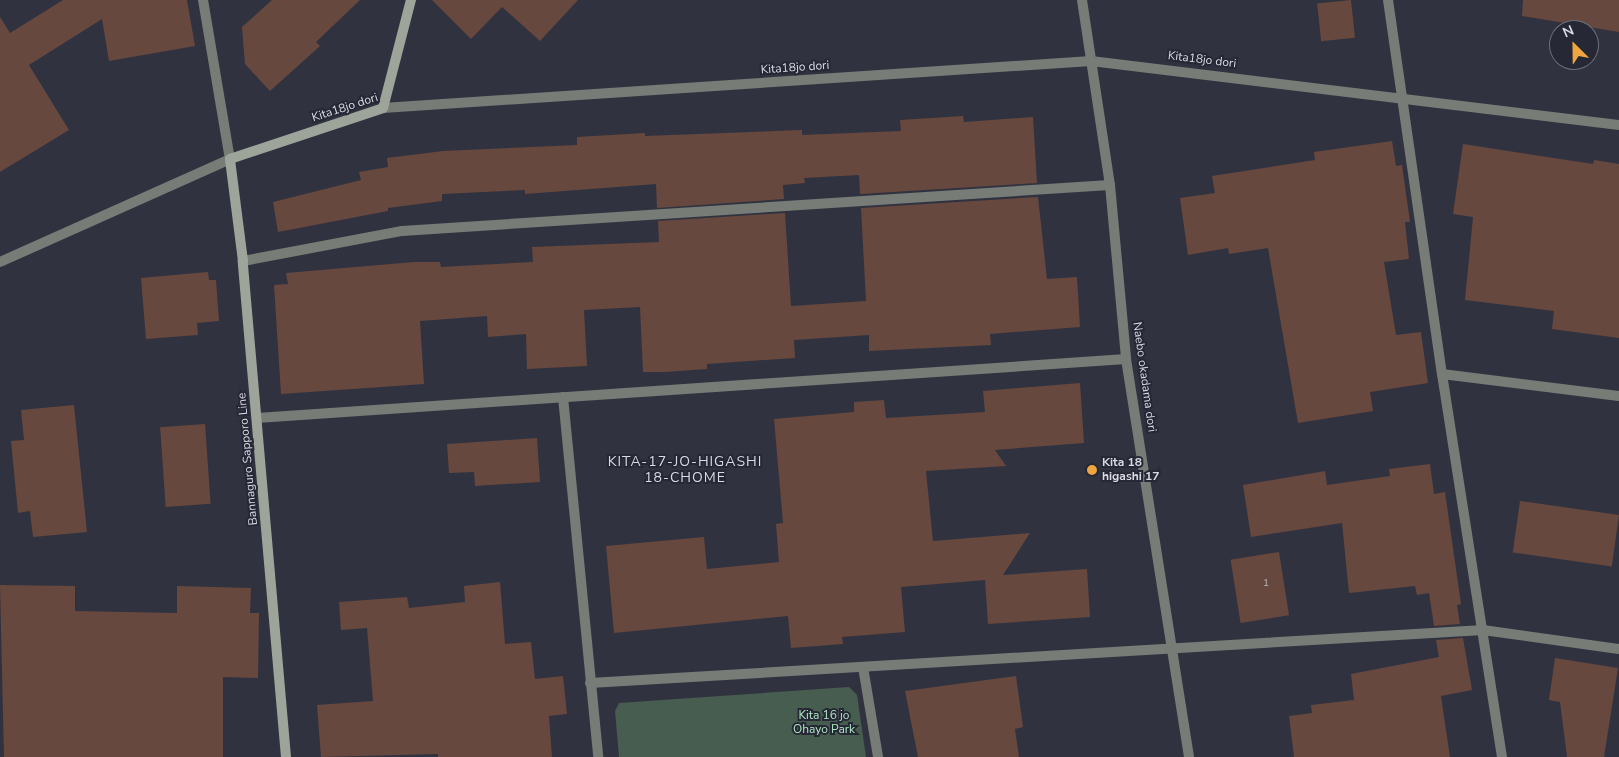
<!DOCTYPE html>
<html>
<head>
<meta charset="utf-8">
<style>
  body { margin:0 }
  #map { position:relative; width:1619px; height:757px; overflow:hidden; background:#313240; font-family:"Nunito Sans",sans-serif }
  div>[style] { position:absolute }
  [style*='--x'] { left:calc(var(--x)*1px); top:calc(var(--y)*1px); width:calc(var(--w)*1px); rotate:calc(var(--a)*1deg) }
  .green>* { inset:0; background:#475d4f }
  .building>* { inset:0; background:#66483e; transform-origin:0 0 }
  .minor>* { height:10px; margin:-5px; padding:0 5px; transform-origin:5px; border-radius:5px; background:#777c76 }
  .tertiary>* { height:10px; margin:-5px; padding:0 5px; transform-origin:5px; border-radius:5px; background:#777c76 }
  .secondary>* { height:10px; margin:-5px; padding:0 5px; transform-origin:5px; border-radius:5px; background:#9da59b }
  .dots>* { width:14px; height:14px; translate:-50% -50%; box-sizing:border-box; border:2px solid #272836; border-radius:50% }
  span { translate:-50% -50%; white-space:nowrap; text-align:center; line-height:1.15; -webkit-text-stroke:4px #272836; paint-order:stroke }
  .number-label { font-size:10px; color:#bcb6ba }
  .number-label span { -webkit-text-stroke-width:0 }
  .street-label { font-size:12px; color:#d9dae3 }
  .poi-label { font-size:12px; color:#d9dae3; font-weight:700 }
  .left { translate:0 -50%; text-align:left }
  .park-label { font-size:12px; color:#aee5c2 }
  .neighbourhood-label { font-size:14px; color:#d9dae3; letter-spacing:1px }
  .north { position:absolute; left:1549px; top:20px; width:50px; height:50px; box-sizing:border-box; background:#272836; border:1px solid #6e6f7b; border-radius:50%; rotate:337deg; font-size:14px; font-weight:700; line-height:20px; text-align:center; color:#d9dae3 }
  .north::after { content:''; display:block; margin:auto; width:18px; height:22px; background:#f0a63e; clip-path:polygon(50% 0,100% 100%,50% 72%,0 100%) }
</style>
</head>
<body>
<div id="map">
  <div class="green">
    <i style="clip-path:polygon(849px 687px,857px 695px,866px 757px,619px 757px,615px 711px,619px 703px)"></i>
  </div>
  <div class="building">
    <i style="clip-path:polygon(63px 0,187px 0,195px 46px,109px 61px,102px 19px,29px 65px,69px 130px,0 172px,0 17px,10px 33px)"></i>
    <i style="clip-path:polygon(272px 0,360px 0,316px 42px,320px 46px,270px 91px,245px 64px,242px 27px)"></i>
    <i style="clip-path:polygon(432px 0,578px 0,540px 41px,502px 7px,471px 39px)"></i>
    <i style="left:1351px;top:0;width:38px;height:34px;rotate:84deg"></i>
    <i style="clip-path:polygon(1523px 0,1619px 0,1619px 32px,1522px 16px)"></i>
    <i style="clip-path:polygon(963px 116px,964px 122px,1033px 117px,1037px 183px,860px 194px,859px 175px,804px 178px,805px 183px,783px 185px,784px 199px,657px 208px,656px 184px,525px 194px,525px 190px,442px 194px,442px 201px,388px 208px,388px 211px,278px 232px,273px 202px,361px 180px,359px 172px,388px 167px,387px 158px,443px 151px,577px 145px,577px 137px,645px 133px,645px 136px,802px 130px,802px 135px,901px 131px,900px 120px)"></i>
    <i style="clip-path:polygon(1392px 141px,1396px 166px,1402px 165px,1410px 222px,1405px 222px,1409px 259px,1384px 262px,1396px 335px,1421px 332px,1428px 383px,1370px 392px,1373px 411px,1298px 423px,1268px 248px,1229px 254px,1228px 248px,1188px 255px,1180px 198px,1215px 193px,1212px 176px,1315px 160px,1314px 152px)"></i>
    <i style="clip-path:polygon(1463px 144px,1593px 164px,1594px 160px,1619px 164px,1619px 338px,1552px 329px,1554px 311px,1465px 300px,1473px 217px,1453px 214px)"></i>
    <i style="clip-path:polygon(1038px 197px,1047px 279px,1077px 277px,1080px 327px,990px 334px,991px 345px,869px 351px,869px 335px,794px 340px,795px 358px,707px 364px,707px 369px,665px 372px,643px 372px,640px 307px,584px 310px,587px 366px,527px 369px,526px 334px,488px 337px,487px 316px,420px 321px,424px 384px,281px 394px,274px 285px,288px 284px,286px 273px,414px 262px,440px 262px,441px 267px,533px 262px,532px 247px,659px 242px,658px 221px,785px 213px,791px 306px,866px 301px,861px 208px)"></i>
    <i style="clip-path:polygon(208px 272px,209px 280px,216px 280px,219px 321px,197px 323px,198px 335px,146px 339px,141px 278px)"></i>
    <i style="clip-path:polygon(1080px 383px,1084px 443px,995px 450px,1006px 466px,926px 471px,933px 541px,1030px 533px,1003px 575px,1087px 569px,1090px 617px,988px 624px,985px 580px,901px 587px,905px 632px,842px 637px,843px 644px,791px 648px,788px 616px,614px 633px,606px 546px,704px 537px,707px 569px,779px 562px,776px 524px,783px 523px,774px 419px,854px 412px,854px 402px,884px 400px,886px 418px,985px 412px,983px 391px)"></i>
    <i style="clip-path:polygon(74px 405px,87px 532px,33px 537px,30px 511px,18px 513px,11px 441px,24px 440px,21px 410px)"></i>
    <i style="left:205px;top:424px;width:80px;height:45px;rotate:86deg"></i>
    <i style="clip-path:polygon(537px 438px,540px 482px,475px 486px,474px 472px,449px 473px,447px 444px)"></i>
    <i style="clip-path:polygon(1430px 464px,1434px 494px,1445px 492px,1461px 604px,1457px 605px,1460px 624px,1434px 626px,1429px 593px,1417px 595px,1415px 586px,1349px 593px,1342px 523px,1251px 537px,1243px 485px,1325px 471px,1327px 485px,1390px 476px,1389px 469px)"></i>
    <i style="left:1520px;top:501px;width:100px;height:52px;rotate:8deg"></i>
    <i style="left:1279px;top:552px;width:64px;height:49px;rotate:81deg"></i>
    <i style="clip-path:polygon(500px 582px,505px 644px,531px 642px,535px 679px,563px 676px,567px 714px,549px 716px,552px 757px,438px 757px,438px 754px,321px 757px,317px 705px,373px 701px,367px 628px,341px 630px,339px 602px,407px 597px,409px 608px,465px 602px,464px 586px)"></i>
    <i style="clip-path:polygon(0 585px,75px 586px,75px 611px,177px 613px,177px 586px,251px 588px,250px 613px,259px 613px,258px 678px,223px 677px,223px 757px,4px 757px)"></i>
    <i style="clip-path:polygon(1463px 638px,1472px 690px,1441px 696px,1450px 757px,1294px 757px,1289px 716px,1312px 713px,1311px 705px,1354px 700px,1351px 674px,1439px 657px,1436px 640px)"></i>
    <i style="clip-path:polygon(1555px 658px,1618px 668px,1604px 757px,1567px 757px,1560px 702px,1549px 700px)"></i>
    <i style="clip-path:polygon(1016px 676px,1023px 727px,1015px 729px,1019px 757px,918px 757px,905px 691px)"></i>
  </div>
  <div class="minor">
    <i style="--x:203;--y:0;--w:161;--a:80.4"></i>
    <i style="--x:1388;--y:0;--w:378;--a:81.8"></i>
    <i style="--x:1442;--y:374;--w:388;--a:81.1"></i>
    <i style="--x:1091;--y:61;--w:532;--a:6.91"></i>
    <i style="--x:243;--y:261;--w:162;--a:-10.7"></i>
    <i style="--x:402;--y:231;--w:709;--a:-3.72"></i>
    <i style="--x:1442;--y:374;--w:178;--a:7.1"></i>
    <i style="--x:563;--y:397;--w:362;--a:84.4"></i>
    <i style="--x:257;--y:418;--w:871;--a:-3.88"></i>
    <i style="--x:863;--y:667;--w:91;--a:80.5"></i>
    <i style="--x:590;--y:683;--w:895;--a:-3.4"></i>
    <i style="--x:1483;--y:630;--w:137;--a:8"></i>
  </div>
  <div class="tertiary">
    <i style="--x:1082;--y:0;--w:187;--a:81.4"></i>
    <i style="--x:1110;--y:185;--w:175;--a:84.7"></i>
    <i style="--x:1126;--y:359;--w:403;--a:81"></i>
    <i style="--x:383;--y:108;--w:710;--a:-3.8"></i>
    <i style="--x:0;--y:262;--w:252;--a:-24.1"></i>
  </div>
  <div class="secondary">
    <i style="--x:286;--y:757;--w:498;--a:-95"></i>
    <i style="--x:243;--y:261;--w:103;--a:-97.3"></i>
    <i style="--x:230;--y:159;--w:161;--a:-18.4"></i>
    <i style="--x:383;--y:108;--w:112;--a:-75.5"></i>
  </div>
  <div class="dots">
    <i style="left:1092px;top:470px;background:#f0a63e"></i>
  </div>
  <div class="number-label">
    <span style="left:1266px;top:584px">1</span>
  </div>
  <div class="street-label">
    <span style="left:1202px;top:60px;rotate:7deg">Kita18jo dori</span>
    <span style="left:795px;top:68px;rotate:-4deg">Kita18jo dori</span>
    <span style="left:345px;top:108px;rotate:-18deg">Kita18jo dori</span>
    <span style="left:1144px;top:377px;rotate:82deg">Naebo okadama dori</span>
    <span style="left:248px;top:459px;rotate:-95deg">Bannaguro Sapporo Line</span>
  </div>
  <div class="poi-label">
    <span class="left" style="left:1102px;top:470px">Kita 18<br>higashi 17</span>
  </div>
  <div class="park-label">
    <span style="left:824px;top:723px">Kita 16 jo<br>Ohayo Park</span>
  </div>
  <div class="neighbourhood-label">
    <span style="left:685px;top:470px">KITA-17-JO-HIGASHI<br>18-CHOME</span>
  </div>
  <div class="north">N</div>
</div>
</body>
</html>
